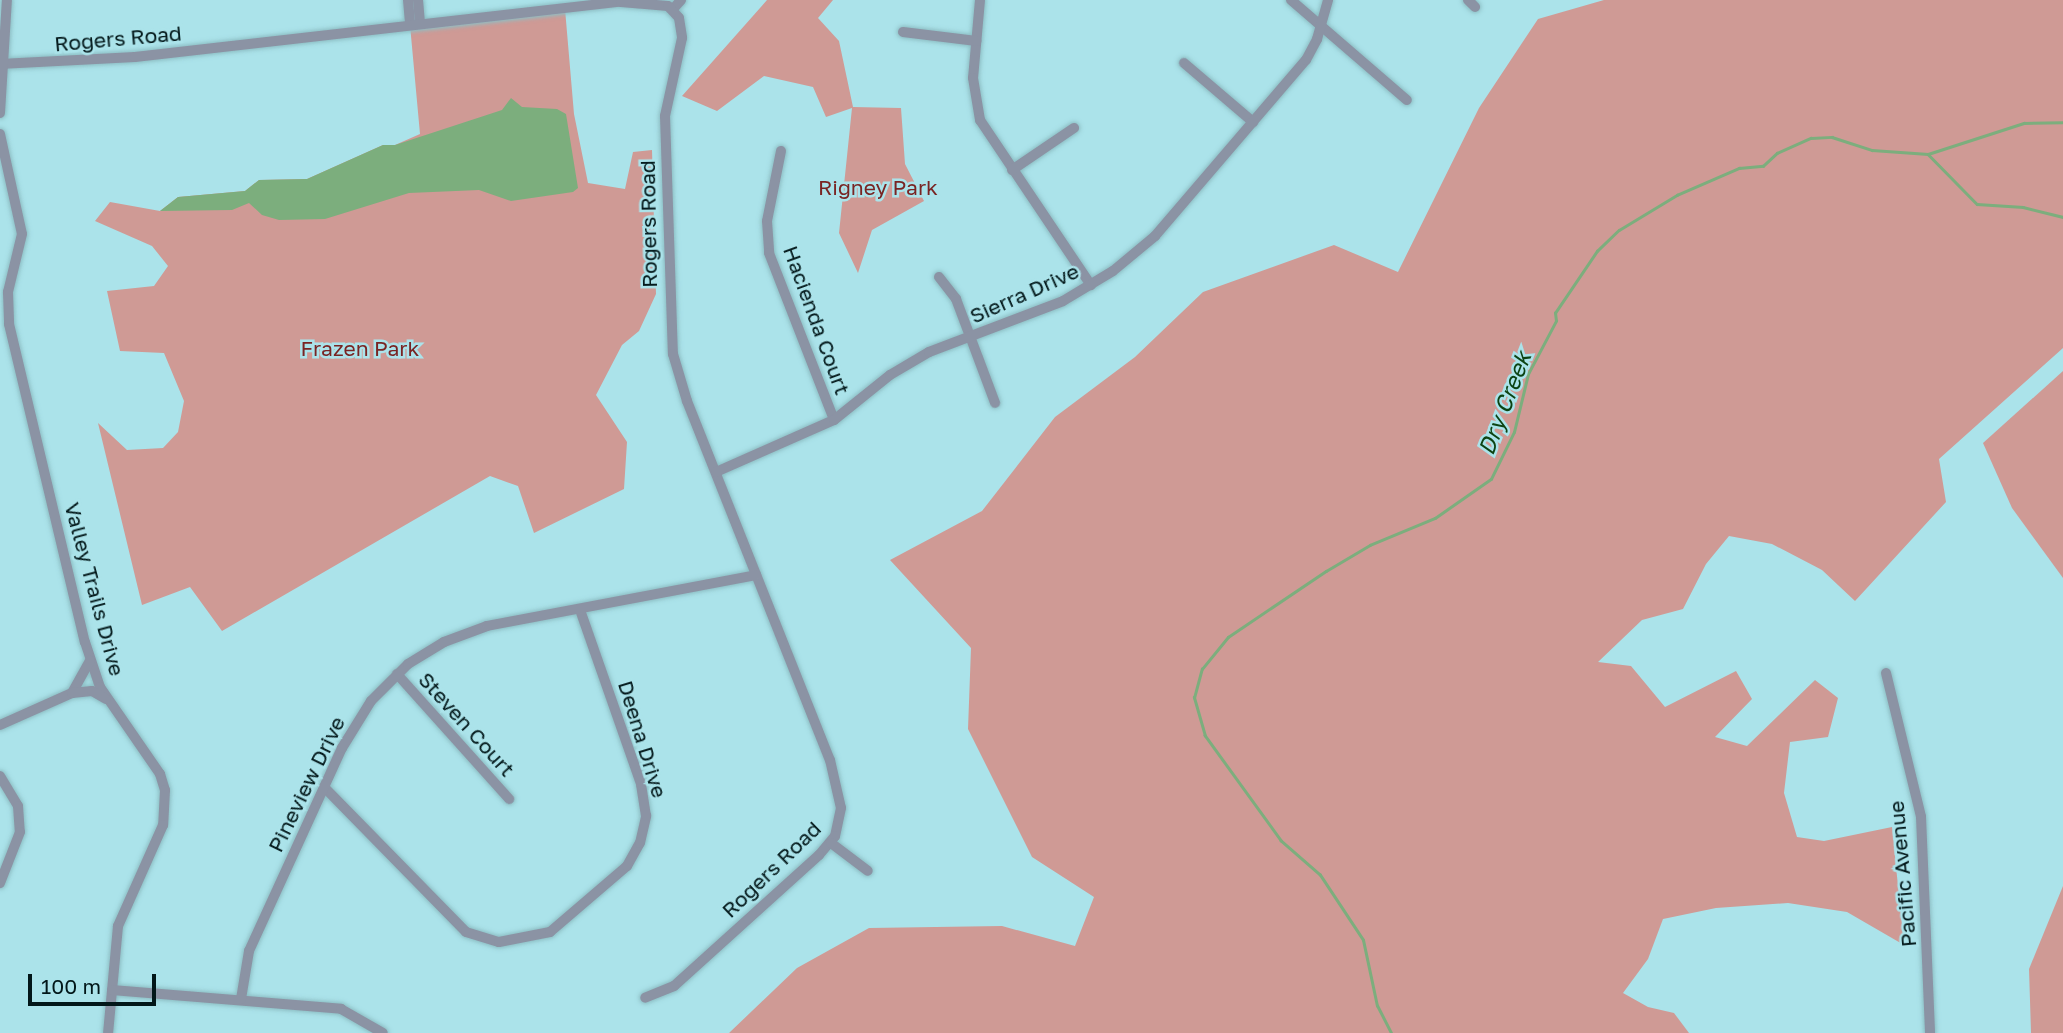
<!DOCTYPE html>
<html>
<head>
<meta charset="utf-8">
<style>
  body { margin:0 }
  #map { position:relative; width:2063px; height:1033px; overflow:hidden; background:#abe3ea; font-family:"Golos Text",sans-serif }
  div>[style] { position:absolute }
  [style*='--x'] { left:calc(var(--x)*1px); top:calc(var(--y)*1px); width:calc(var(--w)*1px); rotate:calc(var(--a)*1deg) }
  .green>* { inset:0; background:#cf9a95 }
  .water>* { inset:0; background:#7cae7d }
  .stream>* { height:2.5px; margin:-1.25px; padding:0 1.25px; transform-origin:1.25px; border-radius:1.25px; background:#7cae7d }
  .roads { filter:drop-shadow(0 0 2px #8dbec4) drop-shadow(0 0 2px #8dbec4) }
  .minor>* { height:10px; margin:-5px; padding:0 5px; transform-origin:5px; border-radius:5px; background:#8b93a4 }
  span { translate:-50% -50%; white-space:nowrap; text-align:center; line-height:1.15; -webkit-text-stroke:5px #abe3ea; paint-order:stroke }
  .street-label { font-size:21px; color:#021719 }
  .park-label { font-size:21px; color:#792423 }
  .water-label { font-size:23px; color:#0c4313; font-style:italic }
  .scale { position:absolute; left:28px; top:974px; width:128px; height:32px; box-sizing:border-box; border:4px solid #021719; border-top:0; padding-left:9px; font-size:21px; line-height:24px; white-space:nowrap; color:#021719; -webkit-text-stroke:5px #abe3ea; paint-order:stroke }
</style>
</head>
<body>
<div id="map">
  <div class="green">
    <i style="clip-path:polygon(767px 0,833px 0,818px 18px,839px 41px,853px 107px,901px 108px,905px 164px,924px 201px,872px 230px,858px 273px,839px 233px,852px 108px,826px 117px,813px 87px,764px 76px,717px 111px,682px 96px)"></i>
    <i style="clip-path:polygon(1604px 0,2063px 0,2063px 348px,1939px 459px,1946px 502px,1855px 601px,1822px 570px,1772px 544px,1729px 536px,1706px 564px,1683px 609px,1642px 620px,1598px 662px,1631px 666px,1665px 707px,1736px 671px,1752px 699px,1715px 737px,1747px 746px,1815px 680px,1838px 698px,1828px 737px,1790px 742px,1784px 793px,1797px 837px,1824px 841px,1892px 827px,1904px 945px,1847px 912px,1788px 903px,1716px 908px,1663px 919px,1648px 959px,1623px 993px,1648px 1007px,1674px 1013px,1689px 1033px,729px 1033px,797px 968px,869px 928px,1002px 926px,1075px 946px,1094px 897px,1032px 857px,968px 729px,971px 648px,890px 560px,982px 511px,1055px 417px,1135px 357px,1203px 292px,1334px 245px,1398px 272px,1479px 108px,1538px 19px)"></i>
    <i style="clip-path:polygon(565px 9px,574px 114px,588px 183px,625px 189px,633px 152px,652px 150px,656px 294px,639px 331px,622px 345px,596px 395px,627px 442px,624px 489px,534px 533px,518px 486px,490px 476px,222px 631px,190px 587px,142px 605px,98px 423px,127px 450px,163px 448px,178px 432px,184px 401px,164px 353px,120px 351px,107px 291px,154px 286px,168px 266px,152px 246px,95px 221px,110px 202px,160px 211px,178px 197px,245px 191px,259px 180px,307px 179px,383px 145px,395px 145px,420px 134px,410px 25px)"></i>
    <i style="clip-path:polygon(2063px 371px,2063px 578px,2012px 508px,1983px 443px)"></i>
    <i style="clip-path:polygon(2063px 886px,2063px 1033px,2031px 1033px,2029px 969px)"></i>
  </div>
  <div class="water">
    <i style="clip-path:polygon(511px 98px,522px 107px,557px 109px,566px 114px,578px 188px,573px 192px,511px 201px,479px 190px,409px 193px,325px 219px,279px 220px,262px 215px,249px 203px,232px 210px,160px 211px,178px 197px,245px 191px,259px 180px,307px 179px,383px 145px,395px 145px,502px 110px)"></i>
  </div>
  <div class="stream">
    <i style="--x:1928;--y:154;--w:70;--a:45.6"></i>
    <i style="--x:1977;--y:204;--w:46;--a:3.7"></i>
    <i style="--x:2023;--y:207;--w:41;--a:14"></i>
    <i style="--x:1391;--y:1033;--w:30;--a:-117"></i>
    <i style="--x:1377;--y:1006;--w:67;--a:-102"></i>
    <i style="--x:1363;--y:940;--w:78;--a:-123.5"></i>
    <i style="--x:1320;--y:875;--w:52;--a:-138.9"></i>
    <i style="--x:1281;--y:841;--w:130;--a:-125.9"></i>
    <i style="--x:1205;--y:736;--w:40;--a:-106"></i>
    <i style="--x:1194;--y:698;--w:30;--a:-75"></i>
    <i style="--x:1202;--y:669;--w:41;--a:-50.9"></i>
    <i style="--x:1228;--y:637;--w:118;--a:-34"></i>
    <i style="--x:1326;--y:571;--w:51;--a:-30.6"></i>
    <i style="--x:1370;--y:545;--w:70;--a:-22.6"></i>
    <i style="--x:1435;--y:518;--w:68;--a:-34.9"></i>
    <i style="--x:1491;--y:479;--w:52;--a:-63.9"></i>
    <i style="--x:1514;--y:432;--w:60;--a:-76.4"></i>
    <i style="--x:1528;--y:374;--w:60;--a:-62.2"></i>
    <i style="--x:1556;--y:321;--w:8;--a:-97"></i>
    <i style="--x:1555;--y:313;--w:75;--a:-55.9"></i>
    <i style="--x:1597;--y:251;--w:30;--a:-44"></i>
    <i style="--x:1619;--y:230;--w:68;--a:-31.1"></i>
    <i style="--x:1677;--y:195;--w:68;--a:-23.5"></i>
    <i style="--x:1739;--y:168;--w:24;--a:-5"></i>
    <i style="--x:1763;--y:166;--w:19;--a:-43"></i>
    <i style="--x:1777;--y:153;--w:37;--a:-24"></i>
    <i style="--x:1811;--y:138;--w:21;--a:-3"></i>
    <i style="--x:1832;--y:137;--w:42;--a:18"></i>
    <i style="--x:1872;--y:150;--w:56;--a:4.1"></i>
    <i style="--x:1928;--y:154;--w:101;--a:-17.9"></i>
    <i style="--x:2024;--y:123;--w:39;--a:-1"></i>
  </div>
  <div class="roads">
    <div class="minor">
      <i style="--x:408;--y:0;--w:25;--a:85"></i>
      <i style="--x:418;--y:0;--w:24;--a:85"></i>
      <i style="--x:980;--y:0;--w:78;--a:95.1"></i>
      <i style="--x:973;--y:78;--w:43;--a:80.5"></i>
      <i style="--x:980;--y:120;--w:199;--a:56.1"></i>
      <i style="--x:1291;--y:0;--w:153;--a:40.8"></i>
      <i style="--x:1468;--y:0;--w:10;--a:45"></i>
      <i style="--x:673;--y:9;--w:12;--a:-48"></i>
      <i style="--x:903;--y:32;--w:74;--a:7"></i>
      <i style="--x:1184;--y:63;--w:91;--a:40.5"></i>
      <i style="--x:0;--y:64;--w:135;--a:-3"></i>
      <i style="--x:135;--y:57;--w:489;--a:-6.5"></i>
      <i style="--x:621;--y:2;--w:47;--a:4.9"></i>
      <i style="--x:668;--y:6;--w:16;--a:47"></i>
      <i style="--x:679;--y:18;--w:20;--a:81"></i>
      <i style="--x:682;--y:38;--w:80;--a:102.3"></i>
      <i style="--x:665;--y:116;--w:238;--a:88.1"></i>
      <i style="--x:673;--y:354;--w:49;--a:73.4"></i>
      <i style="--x:687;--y:401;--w:386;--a:68.3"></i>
      <i style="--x:830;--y:760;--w:49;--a:77.1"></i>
      <i style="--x:841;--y:808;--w:29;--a:102"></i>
      <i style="--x:835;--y:836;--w:25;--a:130"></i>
      <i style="--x:819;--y:855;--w:195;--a:137.9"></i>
      <i style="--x:674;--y:986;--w:31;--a:158"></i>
      <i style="--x:0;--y:113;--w:113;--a:-86.5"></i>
      <i style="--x:0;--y:134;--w:102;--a:77.6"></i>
      <i style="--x:22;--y:234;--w:60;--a:103.6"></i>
      <i style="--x:8;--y:292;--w:32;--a:88"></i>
      <i style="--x:9;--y:324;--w:327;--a:76.6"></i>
      <i style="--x:85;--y:642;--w:47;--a:71.6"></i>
      <i style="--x:100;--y:687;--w:106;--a:55.4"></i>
      <i style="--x:160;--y:774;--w:17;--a:73"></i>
      <i style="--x:165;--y:790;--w:35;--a:93"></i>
      <i style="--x:163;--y:825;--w:111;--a:114"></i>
      <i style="--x:118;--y:926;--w:107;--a:95.3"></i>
      <i style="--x:781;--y:151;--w:71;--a:101.3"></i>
      <i style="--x:767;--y:221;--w:32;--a:86"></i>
      <i style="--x:769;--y:253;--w:179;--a:68.7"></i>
      <i style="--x:1012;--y:170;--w:75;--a:-34.1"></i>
      <i style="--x:939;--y:277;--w:28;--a:52"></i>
      <i style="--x:956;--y:299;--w:111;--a:69.4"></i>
      <i style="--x:716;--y:472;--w:129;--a:-23.8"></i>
      <i style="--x:834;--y:420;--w:72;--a:-38.8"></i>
      <i style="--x:890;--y:375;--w:45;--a:-30.5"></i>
      <i style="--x:929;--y:352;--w:143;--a:-20.8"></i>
      <i style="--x:1063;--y:301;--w:58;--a:-31"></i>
      <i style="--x:1113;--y:271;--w:55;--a:-39.8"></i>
      <i style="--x:1155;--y:236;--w:232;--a:-49.4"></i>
      <i style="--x:1306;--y:60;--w:24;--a:-62"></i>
      <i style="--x:1317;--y:39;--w:41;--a:-74.2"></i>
      <i style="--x:1886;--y:673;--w:148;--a:76.3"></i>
      <i style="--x:1921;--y:817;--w:216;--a:87.6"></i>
      <i style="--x:397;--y:674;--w:168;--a:48.1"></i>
      <i style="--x:72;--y:693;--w:37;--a:-61"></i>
      <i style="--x:0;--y:725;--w:79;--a:-24"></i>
      <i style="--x:72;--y:693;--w:20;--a:-6"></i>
      <i style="--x:92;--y:691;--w:16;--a:30"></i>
      <i style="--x:0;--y:776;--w:35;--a:59"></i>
      <i style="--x:18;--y:806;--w:26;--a:86"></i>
      <i style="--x:20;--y:832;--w:55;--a:111.4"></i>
      <i style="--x:324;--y:787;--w:203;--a:45.6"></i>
      <i style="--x:466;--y:932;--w:34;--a:17"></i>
      <i style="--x:499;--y:942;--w:52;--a:-11.1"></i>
      <i style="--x:550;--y:932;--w:101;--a:-40.6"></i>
      <i style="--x:627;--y:866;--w:26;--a:-61"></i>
      <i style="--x:640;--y:843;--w:28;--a:-77"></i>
      <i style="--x:646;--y:816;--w:32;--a:-99"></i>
      <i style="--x:641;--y:784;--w:184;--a:-109.3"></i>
      <i style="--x:831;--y:843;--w:46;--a:37.1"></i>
      <i style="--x:112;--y:990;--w:230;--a:4.7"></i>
      <i style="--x:341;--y:1009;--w:48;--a:29.7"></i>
      <i style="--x:241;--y:999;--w:49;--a:-80.5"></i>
      <i style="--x:249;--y:951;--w:223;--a:-65.4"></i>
      <i style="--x:342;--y:748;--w:55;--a:-58.3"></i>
      <i style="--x:371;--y:701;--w:52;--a:-45"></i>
      <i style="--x:408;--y:664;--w:42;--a:-31.4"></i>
      <i style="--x:444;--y:642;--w:46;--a:-20.4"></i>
      <i style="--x:487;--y:626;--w:274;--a:-10.7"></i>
    </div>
  </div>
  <div class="street-label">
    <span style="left:118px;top:38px;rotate:-5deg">Rogers Road</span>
    <span style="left:648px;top:224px;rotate:-91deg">Rogers Road</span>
    <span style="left:1024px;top:293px;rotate:-24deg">Sierra Drive</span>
    <span style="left:817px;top:320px;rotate:70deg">Hacienda Court</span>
    <span style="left:95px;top:589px;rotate:75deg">Valley Trails Drive</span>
    <span style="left:467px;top:724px;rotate:48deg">Steven Court</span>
    <span style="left:643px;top:739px;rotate:73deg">Deena Drive</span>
    <span style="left:306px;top:784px;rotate:-64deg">Pineview Drive</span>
    <span style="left:771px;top:869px;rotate:-44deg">Rogers Road</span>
    <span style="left:1902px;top:874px;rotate:-95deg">Pacific Avenue</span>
  </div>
  <div class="park-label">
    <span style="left:878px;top:187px">Rigney Park</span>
    <span style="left:360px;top:348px">Frazen Park</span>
  </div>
  <div class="water-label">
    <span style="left:1504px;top:403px;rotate:-69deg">Dry Creek</span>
  </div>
  <div class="scale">100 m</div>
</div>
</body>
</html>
